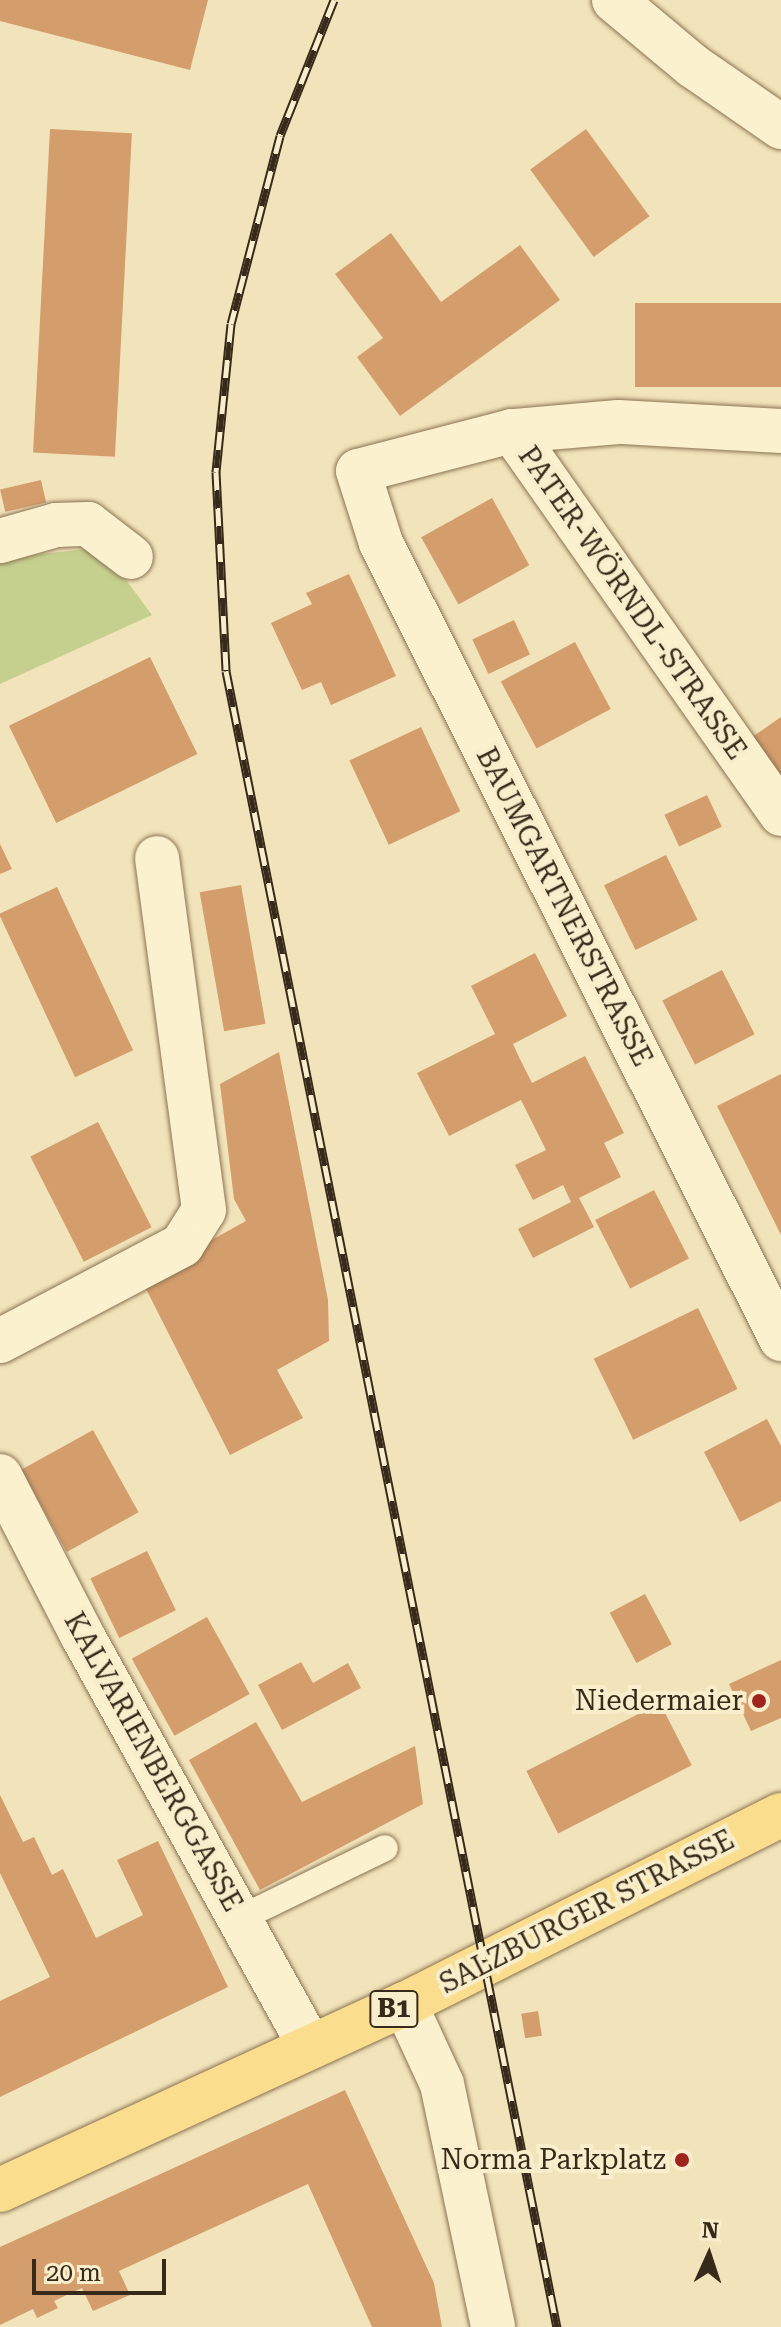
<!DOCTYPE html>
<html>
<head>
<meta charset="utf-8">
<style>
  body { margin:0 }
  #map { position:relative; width:781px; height:2327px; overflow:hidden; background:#f2e4ba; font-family:"Roboto Serif",serif }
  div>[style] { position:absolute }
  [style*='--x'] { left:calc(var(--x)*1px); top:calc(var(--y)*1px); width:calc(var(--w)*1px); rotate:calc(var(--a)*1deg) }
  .green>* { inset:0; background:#c5d08e }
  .building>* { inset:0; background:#d49d6c; transform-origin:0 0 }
  .roads { filter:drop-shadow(0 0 2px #8a7353) drop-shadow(0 0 2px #8a7353) }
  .lane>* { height:26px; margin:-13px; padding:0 13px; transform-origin:13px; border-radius:13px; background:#fcf1ce }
  .street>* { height:44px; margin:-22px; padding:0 22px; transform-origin:22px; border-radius:22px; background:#fcf1ce }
  .secondary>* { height:44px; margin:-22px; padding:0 22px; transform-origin:22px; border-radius:22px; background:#fcf1ce }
  .primary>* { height:44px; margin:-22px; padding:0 22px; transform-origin:22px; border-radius:22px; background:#fade8d }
  .rail>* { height:9px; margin-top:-4.5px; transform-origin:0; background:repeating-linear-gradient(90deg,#f9eecb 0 18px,#382a1a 0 36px); box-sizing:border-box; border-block:2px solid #382a1a }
  .dots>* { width:22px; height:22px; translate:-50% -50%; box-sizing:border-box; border:4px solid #f9eecb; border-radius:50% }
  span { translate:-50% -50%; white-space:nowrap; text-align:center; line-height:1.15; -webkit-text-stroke:8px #f9eecb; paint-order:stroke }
  .shield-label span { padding:2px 6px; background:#f9eecb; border:2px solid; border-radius:6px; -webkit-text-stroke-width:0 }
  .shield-label { font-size:26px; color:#382a1a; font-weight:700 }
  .street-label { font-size:28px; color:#382a1a }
  .poi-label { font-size:28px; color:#382a1a }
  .right { translate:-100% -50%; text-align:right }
  .north { position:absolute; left:669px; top:2215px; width:80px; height:80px; -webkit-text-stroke:6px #f9eecb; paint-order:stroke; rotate:3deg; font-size:22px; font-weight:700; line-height:32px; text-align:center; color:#382a1a }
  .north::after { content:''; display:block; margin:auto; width:28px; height:36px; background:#382a1a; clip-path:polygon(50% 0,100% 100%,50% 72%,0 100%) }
  .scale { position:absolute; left:32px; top:2259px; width:134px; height:36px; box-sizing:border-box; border:4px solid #382a1a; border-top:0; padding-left:10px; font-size:24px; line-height:28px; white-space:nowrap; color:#382a1a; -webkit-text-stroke:6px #f9eecb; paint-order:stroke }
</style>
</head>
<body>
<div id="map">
  <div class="green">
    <i style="clip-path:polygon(87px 549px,112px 561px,152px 615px,0 684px,0 564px,32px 555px)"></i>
  </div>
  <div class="building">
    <i style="clip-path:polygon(0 0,208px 0,190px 70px,0 21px)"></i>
    <i style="left:50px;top:129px;width:82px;height:324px;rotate:3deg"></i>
    <i style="left:586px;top:129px;width:108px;height:69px;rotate:54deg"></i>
    <i style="clip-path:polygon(391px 233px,441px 302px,520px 245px,560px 300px,400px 416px,357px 357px,383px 338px,335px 274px)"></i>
    <i style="left:635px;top:303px;width:146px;height:84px"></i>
    <i style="left:41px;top:480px;width:23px;height:42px;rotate:77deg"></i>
    <i style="left:492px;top:498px;width:77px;height:81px;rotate:61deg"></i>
    <i style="clip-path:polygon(349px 574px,396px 676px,331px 705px,321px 682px,302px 690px,271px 623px,312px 604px,306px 593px)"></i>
    <i style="left:514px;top:620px;width:38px;height:46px;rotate:65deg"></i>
    <i style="left:575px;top:642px;width:76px;height:84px;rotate:62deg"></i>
    <i style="left:150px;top:657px;width:108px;height:157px;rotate:64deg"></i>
    <i style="clip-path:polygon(781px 717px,781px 785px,748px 740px)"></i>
    <i style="left:421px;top:727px;width:93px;height:79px;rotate:65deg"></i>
    <i style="left:707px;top:795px;width:35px;height:47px;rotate:65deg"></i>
    <i style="clip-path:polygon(0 844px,12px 869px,0 874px)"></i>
    <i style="left:666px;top:855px;width:72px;height:69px;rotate:64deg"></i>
    <i style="left:241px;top:885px;width:141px;height:42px;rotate:80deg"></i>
    <i style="left:57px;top:887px;width:180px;height:64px;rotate:65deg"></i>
    <i style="clip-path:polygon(535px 953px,567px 1016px,513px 1044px,519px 1057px,532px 1083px,585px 1056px,624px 1133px,604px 1143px,621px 1177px,579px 1198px,594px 1227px,533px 1258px,518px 1229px,571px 1202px,563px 1185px,533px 1200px,515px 1165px,546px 1150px,521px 1100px,449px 1136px,417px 1073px,495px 1034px,471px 986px)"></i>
    <i style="left:722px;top:970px;width:72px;height:67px;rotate:63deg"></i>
    <i style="clip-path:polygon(279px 1052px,328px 1300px,329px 1341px,277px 1370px,303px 1418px,230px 1455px,141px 1279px,246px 1221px,234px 1199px,220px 1084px)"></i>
    <i style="clip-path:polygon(781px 1074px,781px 1235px,717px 1106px)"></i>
    <i style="left:98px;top:1122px;width:118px;height:76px;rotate:63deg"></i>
    <i style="left:654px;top:1190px;width:77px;height:66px;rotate:63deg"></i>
    <i style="left:698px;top:1308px;width:90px;height:116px;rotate:64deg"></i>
    <i style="clip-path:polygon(767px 1419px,781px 1446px,781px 1501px,740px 1522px,704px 1452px)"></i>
    <i style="left:93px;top:1430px;width:94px;height:82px;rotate:61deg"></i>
    <i style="left:147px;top:1551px;width:66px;height:63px;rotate:64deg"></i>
    <i style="left:645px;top:1594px;width:57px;height:40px;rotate:62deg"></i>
    <i style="left:207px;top:1617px;width:88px;height:86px;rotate:61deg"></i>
    <i style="clip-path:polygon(781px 1660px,781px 1718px,751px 1731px,729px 1684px)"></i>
    <i style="clip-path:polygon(301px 1662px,313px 1683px,348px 1663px,361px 1688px,282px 1730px,258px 1685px)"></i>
    <i style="left:660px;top:1703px;width:70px;height:150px;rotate:63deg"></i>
    <i style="clip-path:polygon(256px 1722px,302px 1802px,415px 1746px,423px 1804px,260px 1890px,189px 1760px)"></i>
    <i style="clip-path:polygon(0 1795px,23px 1842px,34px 1837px,52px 1875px,63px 1869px,96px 1938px,143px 1915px,117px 1860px,158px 1841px,228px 1987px,0 2097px,0 2001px,50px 1977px,0 1873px)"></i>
    <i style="left:538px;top:2011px;width:25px;height:17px;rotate:81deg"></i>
    <i style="clip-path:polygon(345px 2090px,434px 2283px,442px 2327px,372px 2327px,308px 2184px,119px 2271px,130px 2295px,93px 2311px,82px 2288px,54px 2301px,58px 2308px,37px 2318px,33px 2309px,0 2325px,0 2247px)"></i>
  </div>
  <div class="roads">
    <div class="lane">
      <i style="--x:239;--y:1919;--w:162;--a:-25.9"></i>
    </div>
    <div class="street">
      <i style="--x:512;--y:431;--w:468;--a:54.9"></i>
      <i style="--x:781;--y:431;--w:163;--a:-176.8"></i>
      <i style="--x:618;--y:422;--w:106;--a:175.1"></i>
      <i style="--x:512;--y:431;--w:159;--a:165.4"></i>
      <i style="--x:358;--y:471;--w:76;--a:72.3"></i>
      <i style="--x:381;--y:543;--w:891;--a:63.32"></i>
      <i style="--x:0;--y:541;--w:58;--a:-15.9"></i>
      <i style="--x:56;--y:525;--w:32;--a:-2"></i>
      <i style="--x:88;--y:524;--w:54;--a:37.5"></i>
      <i style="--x:0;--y:1341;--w:206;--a:-27.8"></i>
      <i style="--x:182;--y:1245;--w:41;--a:-57.8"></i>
      <i style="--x:204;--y:1210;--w:355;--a:-97.6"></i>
      <i style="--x:0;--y:1476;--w:179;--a:62.7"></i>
      <i style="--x:82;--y:1635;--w:470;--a:61"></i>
      <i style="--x:405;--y:2004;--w:88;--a:65.2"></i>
      <i style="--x:442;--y:2084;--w:248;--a:78.1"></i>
    </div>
    <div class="secondary">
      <i style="--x:614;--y:0;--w:103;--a:39.9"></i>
      <i style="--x:693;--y:66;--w:107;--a:34.7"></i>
    </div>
    <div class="primary">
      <i style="--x:0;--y:2190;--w:446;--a:-24.7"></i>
      <i style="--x:405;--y:2004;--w:421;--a:-26.7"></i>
    </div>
  </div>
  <div class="rail">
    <i style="--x:334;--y:0;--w:146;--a:111.7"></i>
    <i style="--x:280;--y:136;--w:194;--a:104.6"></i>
    <i style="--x:231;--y:324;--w:149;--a:95.8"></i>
    <i style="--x:216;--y:472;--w:199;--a:87.1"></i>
    <i style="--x:226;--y:671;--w:1689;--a:78.7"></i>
  </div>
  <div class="dots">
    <i style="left:759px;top:1701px;background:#9f241d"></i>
    <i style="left:682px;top:2160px;background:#9f241d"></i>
  </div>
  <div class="shield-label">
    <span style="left:394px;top:2009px">B1</span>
  </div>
  <div class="street-label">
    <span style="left:632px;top:603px;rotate:55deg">PATER-WÖRNDL-STRASSE</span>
    <span style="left:564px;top:907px;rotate:63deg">BAUMGARTNERSTRASSE</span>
    <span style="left:153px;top:1762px;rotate:61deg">KALVARIENBERGGASSE</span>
    <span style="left:587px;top:1912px;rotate:-27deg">SALZBURGER STRASSE</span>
  </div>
  <div class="poi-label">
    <span class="right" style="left:743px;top:1701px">Niedermaier</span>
    <span class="right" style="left:666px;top:2160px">Norma Parkplatz</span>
  </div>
  <div class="north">N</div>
  <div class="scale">20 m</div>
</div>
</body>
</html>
